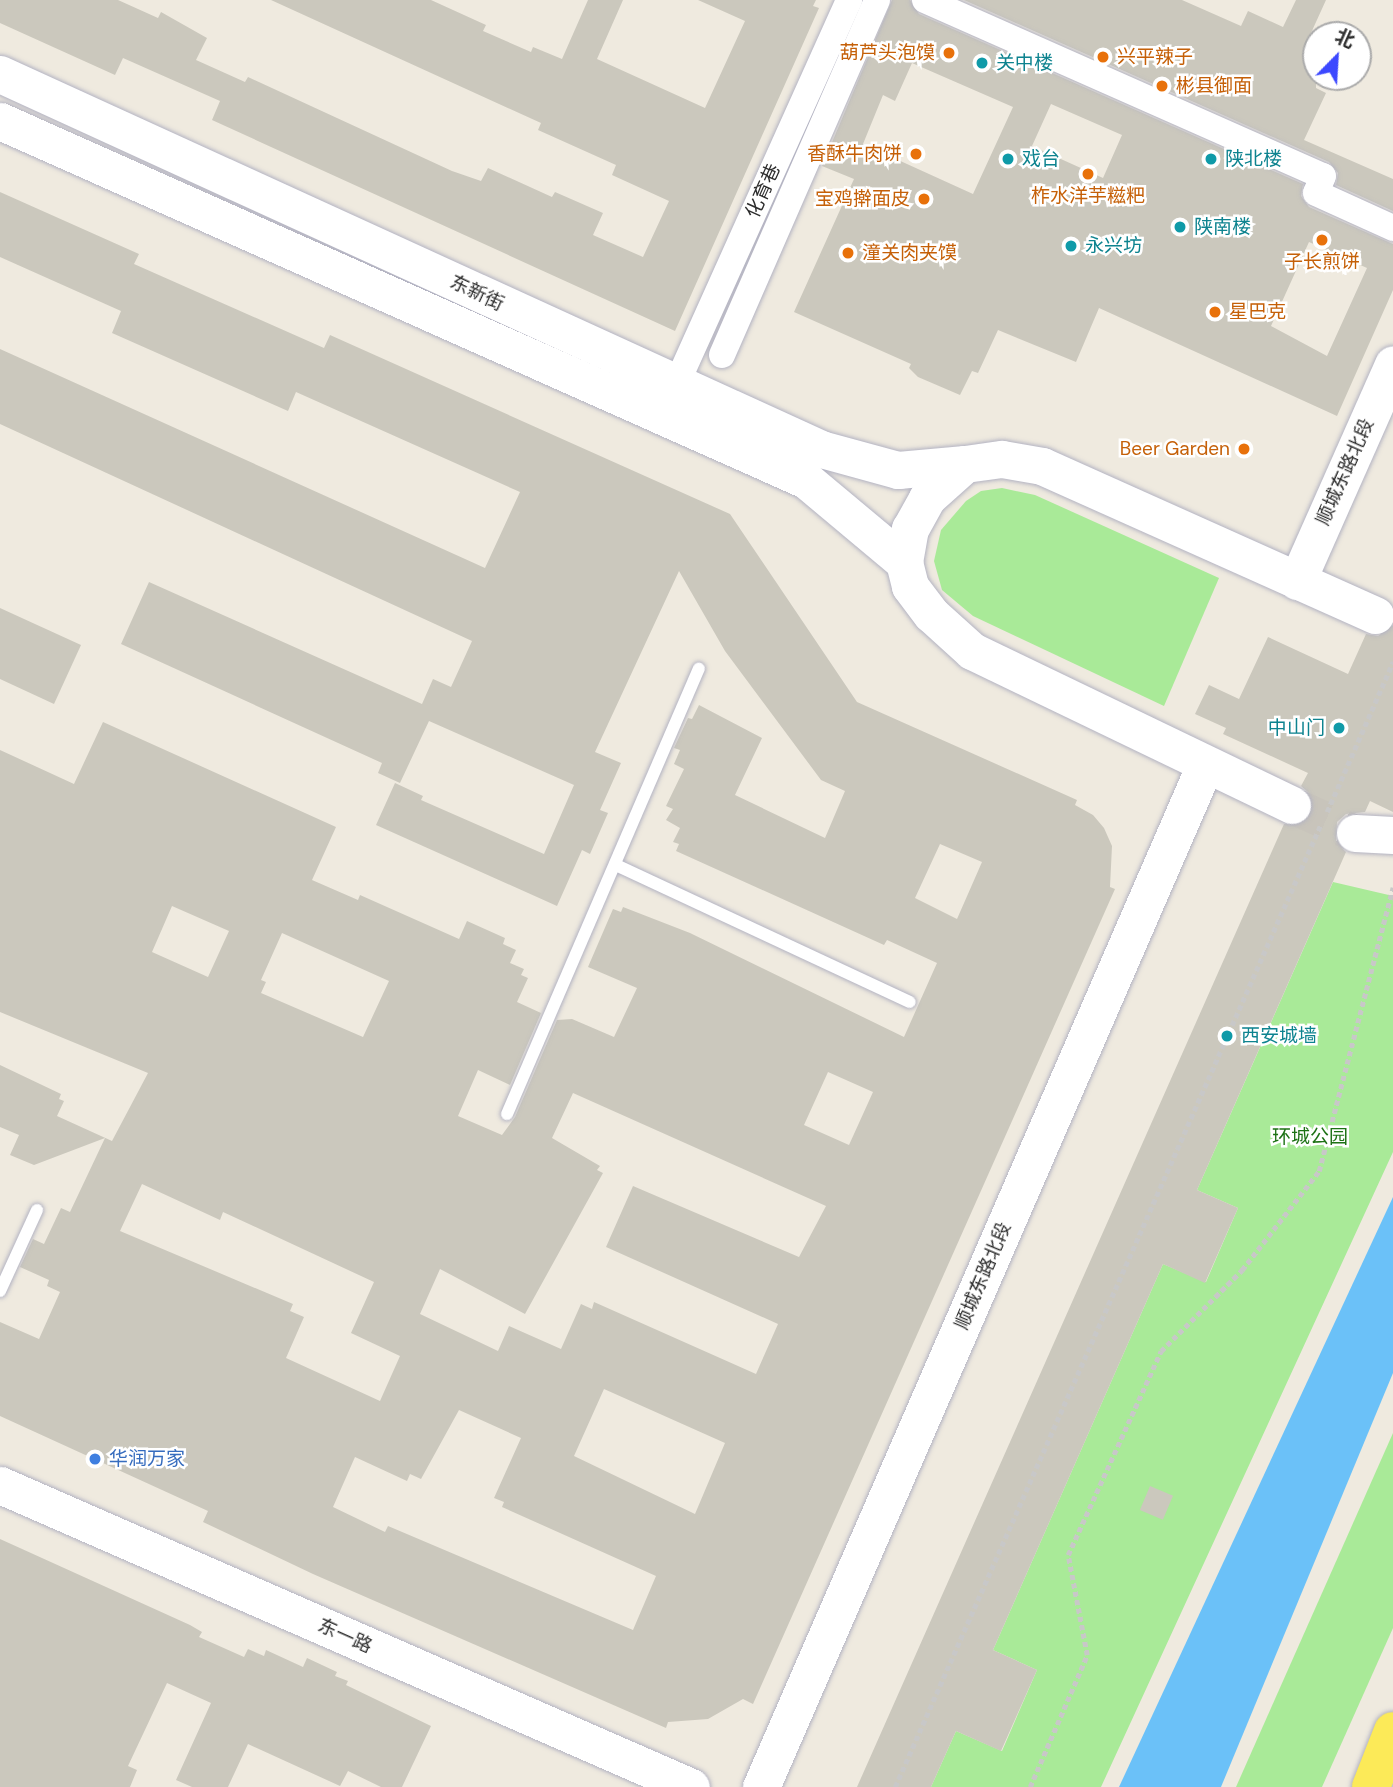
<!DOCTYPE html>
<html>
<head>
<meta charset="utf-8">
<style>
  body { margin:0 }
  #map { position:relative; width:1393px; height:1787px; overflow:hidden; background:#efeadf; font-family:"DM Sans","Noto Sans SC",sans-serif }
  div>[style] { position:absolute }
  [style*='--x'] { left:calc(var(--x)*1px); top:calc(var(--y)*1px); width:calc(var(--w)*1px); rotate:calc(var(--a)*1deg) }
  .green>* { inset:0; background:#a9ea98 }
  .water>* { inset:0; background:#6bc1f8 }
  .building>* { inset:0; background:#cbc8bd; transform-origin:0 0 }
  .secondary-tunnel>* { height:37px; margin-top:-18.5px; transform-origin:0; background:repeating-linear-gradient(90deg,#c8c4bb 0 37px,transparent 0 55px) }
  .path>* { height:4.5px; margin-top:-2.25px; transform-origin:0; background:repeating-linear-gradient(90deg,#c8c8c8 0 5px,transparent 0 8.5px) }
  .roads { filter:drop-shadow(0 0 2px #b3b3c2) drop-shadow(0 0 2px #b3b3c2) }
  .lane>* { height:12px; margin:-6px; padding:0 6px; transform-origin:6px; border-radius:6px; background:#fff }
  .street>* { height:26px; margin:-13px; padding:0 13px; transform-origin:13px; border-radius:13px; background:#fff }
  .secondary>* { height:37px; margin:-18.5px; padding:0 18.5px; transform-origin:18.5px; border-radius:18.5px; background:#fff }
  .primary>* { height:38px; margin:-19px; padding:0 19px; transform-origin:19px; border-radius:19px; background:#fcea58 }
  .dots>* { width:19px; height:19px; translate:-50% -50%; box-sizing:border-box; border:4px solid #fff; border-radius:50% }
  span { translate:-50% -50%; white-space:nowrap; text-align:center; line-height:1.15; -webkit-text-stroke:5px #fff; paint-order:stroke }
  .food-label { font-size:19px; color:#c56008 }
  .right { translate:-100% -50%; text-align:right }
  .left { translate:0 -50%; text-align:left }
  .culture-label { font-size:19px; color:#0d838f }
  .street-label { font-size:19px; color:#2d2d2d }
  .park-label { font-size:19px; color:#1d7215 }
  .shop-label { font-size:19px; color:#366cbe }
  .north { position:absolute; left:1302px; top:21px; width:70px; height:70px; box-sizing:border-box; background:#fff; border:2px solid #ababab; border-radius:50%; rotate:24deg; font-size:19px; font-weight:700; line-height:28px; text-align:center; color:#2d2d2d }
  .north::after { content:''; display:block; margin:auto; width:24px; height:32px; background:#3c48ff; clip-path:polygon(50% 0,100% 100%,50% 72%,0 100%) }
</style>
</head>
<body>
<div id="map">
  <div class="green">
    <i style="clip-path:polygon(1002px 488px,1035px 495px,1219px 578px,1164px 706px,973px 616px,942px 590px,934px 561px,941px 530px,966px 501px,981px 491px)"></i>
    <i style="clip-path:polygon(1333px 882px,1393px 896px,1393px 1152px,1101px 1787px,931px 1787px,956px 1731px,1002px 1751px,1037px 1670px,993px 1650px,1163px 1264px,1206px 1282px,1238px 1208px,1197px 1190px)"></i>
    <i style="clip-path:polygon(1393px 1433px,1393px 1628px,1322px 1787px,1236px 1787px)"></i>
  </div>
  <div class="water">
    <i style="clip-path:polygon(1393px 1197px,1393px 1373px,1221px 1787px,1119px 1787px)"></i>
  </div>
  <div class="building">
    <i style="clip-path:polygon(0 0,118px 0,158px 18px,161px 12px,207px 38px,196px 60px,245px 82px,248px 77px,452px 171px,481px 181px,488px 168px,552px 197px,555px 192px,603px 213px,593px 235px,643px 257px,669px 201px,612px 175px,616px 165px,538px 130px,541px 123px,271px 0,431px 0,486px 25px,483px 31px,531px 52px,533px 47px,562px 59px,588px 0,623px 0,597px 59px,705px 108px,745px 21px,698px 0,816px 0,813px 6px,819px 8px,675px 331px,212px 120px,220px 101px,123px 58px,115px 75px,0 23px)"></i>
    <i style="clip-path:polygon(evenodd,892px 0,910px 0,919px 14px,1303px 184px,1301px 196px,1309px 207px,1393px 244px,1393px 290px,1337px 416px,1099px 308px,1076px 362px,998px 330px,978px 373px,972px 371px,960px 395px,918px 377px,909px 368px,911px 364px,794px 312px,854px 179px,822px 166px,892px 0,912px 63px,1013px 107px,973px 194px,863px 144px,883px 95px,895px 101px,912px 63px,892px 0,1051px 104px,1122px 135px,1103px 178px,1032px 146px,1051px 104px,892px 0,1309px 242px,1367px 268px,1327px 356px,1271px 326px,1309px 242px)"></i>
    <i style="clip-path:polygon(964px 0,1182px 0,1241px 26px,1248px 11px,1283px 27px,1296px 0,1326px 0,1306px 44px,1316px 48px,1316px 88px,1326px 93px,1304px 140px,1393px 179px,1393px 211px,1336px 185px,1338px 173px,1329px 162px)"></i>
    <i style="clip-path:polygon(evenodd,0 192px,139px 254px,134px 264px,324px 348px,330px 335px,730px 514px,857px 702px,1077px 800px,1075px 805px,1093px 815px,1104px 828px,1112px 846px,1110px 887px,1115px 889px,753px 1704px,743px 1699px,708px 1719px,668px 1722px,666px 1728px,313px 1574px,203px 1522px,208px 1511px,0 1416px,0 1322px,39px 1339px,60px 1292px,47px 1286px,49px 1280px,20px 1267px,33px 1239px,44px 1244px,61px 1208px,70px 1212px,105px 1138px,34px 1165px,10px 1155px,19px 1135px,0 1127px,0 1065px,61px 1094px,59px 1099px,64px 1101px,57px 1116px,112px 1141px,148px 1073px,0 1012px,0 750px,74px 784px,103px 722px,336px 827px,312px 880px,358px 900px,360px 895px,459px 939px,467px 921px,505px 938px,503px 944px,516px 950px,510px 963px,524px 969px,521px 975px,528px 978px,517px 1002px,541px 1013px,510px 1085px,478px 1070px,458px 1116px,502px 1135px,515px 1117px,557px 1020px,572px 1019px,614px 1037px,637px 988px,588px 967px,613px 909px,621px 912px,623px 907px,690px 933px,904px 1037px,937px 963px,887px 940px,884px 945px,676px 851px,679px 844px,673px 842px,680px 828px,666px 820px,673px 809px,666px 806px,684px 769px,674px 764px,680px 750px,674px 748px,688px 718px,692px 719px,699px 705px,762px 738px,735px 795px,825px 838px,845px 791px,821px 780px,725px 651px,679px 571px,595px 752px,621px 763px,600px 810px,608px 813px,590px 854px,582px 850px,557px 906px,376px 825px,395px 783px,423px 796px,421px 800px,544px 854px,574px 785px,429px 721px,400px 783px,378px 773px,382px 763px,121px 644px,149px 582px,422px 704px,433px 679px,451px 687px,472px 641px,0 424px,0 349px,485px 568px,520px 492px,296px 392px,288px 411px,112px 333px,121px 311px,0 257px,0 192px,940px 844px,982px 862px,957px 919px,915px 898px,940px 844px,0 192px,172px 906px,229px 931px,208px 977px,152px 952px,172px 906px,0 192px,282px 933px,389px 981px,363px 1037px,261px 993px,266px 982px,261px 980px,282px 933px,0 192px,828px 1072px,873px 1092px,849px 1145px,804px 1125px,828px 1072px,0 192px,573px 1093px,826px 1206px,799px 1257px,633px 1186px,606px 1247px,778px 1324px,756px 1374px,594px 1302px,592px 1309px,581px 1304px,561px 1349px,509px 1326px,498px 1351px,420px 1314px,440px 1269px,525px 1314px,603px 1173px,597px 1170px,600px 1166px,552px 1138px,573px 1093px,0 192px,142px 1184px,220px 1220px,223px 1212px,374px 1282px,351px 1333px,400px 1356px,380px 1401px,286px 1358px,304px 1317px,290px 1311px,293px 1304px,120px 1231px,142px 1184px,0 192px,604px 1389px,725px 1443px,695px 1514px,574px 1456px,604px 1389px,0 192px,459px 1410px,521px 1438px,494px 1498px,504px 1502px,502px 1507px,656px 1576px,633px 1630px,388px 1526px,385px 1532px,333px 1507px,355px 1457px,407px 1481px,410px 1474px,421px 1479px,459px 1410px)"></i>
    <i style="clip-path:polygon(0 608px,81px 645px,54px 704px,0 679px)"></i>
    <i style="clip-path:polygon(1393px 625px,1393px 812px,1370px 801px,1365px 812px,1346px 814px,1337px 822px,1336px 842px,1346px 852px,1197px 1190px,1238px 1208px,1205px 1283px,1163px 1264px,993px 1650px,1037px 1670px,1001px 1751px,956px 1731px,931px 1787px,857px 1787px,1284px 824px,1303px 823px,1311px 813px,1310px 794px,1301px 786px,1308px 773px,1223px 734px,1226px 728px,1195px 714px,1209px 685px,1239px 699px,1268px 637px,1348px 674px,1366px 634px,1378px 636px)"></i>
    <i style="left:1150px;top:1486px;width:25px;height:26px;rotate:23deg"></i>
    <i style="clip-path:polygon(0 1539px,190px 1625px,202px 1632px,199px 1637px,244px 1657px,248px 1649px,264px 1656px,266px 1650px,303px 1667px,307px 1658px,337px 1672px,335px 1676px,348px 1681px,346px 1685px,431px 1726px,402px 1787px,381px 1787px,348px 1771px,340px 1786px,248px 1744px,228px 1787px,192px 1787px,176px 1780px,211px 1703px,167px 1683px,128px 1766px,137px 1770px,130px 1787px,0 1787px)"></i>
  </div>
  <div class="secondary-tunnel">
    <i style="--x:1292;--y:805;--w:69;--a:24"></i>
  </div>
  <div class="path">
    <i style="--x:1327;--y:812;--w:164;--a:-66.3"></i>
    <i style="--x:895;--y:1787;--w:1051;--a:-66.14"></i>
    <i style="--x:1030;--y:1787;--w:144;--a:-66.6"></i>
    <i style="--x:1087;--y:1655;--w:102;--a:-100.8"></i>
    <i style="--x:1068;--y:1555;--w:224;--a:-65.5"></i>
    <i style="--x:1161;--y:1351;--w:115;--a:-45"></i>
    <i style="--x:1242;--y:1270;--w:125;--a:-52.1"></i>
    <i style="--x:1319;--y:1171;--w:293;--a:-75.4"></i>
  </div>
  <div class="roads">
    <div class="lane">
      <i style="--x:616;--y:865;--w:324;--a:25"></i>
      <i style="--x:507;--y:1114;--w:485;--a:-66.7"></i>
      <i style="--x:0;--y:1291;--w:89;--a:-65.4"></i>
    </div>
    <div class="street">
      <i style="--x:925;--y:0;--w:435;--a:23.9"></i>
      <i style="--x:1323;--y:176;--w:18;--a:112"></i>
      <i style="--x:1316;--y:193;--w:85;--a:24.4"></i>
      <i style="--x:722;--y:355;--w:387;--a:-66.4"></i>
      <i style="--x:677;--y:383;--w:420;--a:-65.8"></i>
    </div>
    <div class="secondary">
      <i style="--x:0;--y:74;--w:903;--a:24.55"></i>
      <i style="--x:821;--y:449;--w:80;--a:15.3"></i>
      <i style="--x:898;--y:470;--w:67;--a:-5.1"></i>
      <i style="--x:0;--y:121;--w:882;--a:24.01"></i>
      <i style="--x:806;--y:480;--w:128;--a:39.9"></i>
      <i style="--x:1297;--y:581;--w:237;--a:-66.1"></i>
      <i style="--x:1292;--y:805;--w:355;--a:-154.3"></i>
      <i style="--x:972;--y:651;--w:55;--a:-137.9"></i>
      <i style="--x:931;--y:614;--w:35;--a:-127"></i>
      <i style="--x:910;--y:586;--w:25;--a:-104"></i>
      <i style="--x:904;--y:562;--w:34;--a:-80"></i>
      <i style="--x:910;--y:529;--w:35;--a:-61"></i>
      <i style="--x:927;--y:498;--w:51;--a:-41.8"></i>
      <i style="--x:965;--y:464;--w:37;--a:-8"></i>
      <i style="--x:1002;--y:459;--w:41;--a:9.9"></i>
      <i style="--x:1042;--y:466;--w:365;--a:24.1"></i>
      <i style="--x:1355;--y:833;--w:38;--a:3"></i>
      <i style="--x:0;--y:1485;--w:754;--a:23.61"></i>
      <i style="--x:761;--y:1787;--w:1114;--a:-66.52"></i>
    </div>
    <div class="primary">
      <i style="--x:1371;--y:1787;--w:60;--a:-68.6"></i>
    </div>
  </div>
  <div class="dots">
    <i style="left:949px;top:53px;background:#e8710a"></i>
    <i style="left:1103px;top:57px;background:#e8710a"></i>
    <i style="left:982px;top:63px;background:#0f9aa8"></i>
    <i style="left:1162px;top:86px;background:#e8710a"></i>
    <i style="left:916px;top:154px;background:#e8710a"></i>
    <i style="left:1008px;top:159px;background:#0f9aa8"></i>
    <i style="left:1211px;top:159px;background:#0f9aa8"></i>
    <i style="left:1088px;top:174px;background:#e8710a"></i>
    <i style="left:924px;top:199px;background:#e8710a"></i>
    <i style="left:1180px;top:227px;background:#0f9aa8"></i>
    <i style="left:1322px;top:240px;background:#e8710a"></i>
    <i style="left:1071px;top:246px;background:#0f9aa8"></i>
    <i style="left:848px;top:253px;background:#e8710a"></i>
    <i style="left:1215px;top:312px;background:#e8710a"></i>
    <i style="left:1244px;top:449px;background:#e8710a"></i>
    <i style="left:1339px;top:728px;background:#0f9aa8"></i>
    <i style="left:1227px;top:1036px;background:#0f9aa8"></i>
    <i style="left:95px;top:1459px;background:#3f7fe0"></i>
  </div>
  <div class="food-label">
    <span class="right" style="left:935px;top:53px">葫芦头泡馍</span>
    <span class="left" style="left:1117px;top:57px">兴平辣子</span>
    <span class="left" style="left:1176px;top:86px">彬县御面</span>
    <span class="right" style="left:902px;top:154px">香酥牛肉饼</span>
    <span style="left:1088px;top:196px">柞水洋芋糍粑</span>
    <span class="right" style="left:910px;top:199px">宝鸡擀面皮</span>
    <span class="left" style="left:862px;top:253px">潼关肉夹馍</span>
    <span style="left:1322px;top:262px">子长煎饼</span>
    <span class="left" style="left:1229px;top:312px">星巴克</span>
    <span class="right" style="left:1230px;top:449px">Beer Garden</span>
  </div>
  <div class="culture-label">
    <span class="left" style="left:996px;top:63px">关中楼</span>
    <span class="left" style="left:1022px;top:159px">戏台</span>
    <span class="left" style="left:1225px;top:159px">陕北楼</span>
    <span class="left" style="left:1194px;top:227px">陕南楼</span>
    <span class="left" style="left:1085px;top:246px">永兴坊</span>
    <span class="right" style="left:1325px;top:728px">中山门</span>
    <span class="left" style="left:1241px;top:1036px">西安城墙</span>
  </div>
  <div class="street-label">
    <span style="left:763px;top:191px;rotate:-66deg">化育巷</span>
    <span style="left:477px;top:293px;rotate:25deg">东新街</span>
    <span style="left:1345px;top:472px;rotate:-66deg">顺城东路北段</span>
    <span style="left:983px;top:1276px;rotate:-67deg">顺城东路北段</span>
    <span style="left:345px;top:1636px;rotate:24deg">东一路</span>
  </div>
  <div class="park-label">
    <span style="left:1310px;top:1137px">环城公园</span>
  </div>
  <div class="shop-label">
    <span class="left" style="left:109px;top:1459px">华润万家</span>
  </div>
  <div class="north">北</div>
</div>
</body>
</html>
